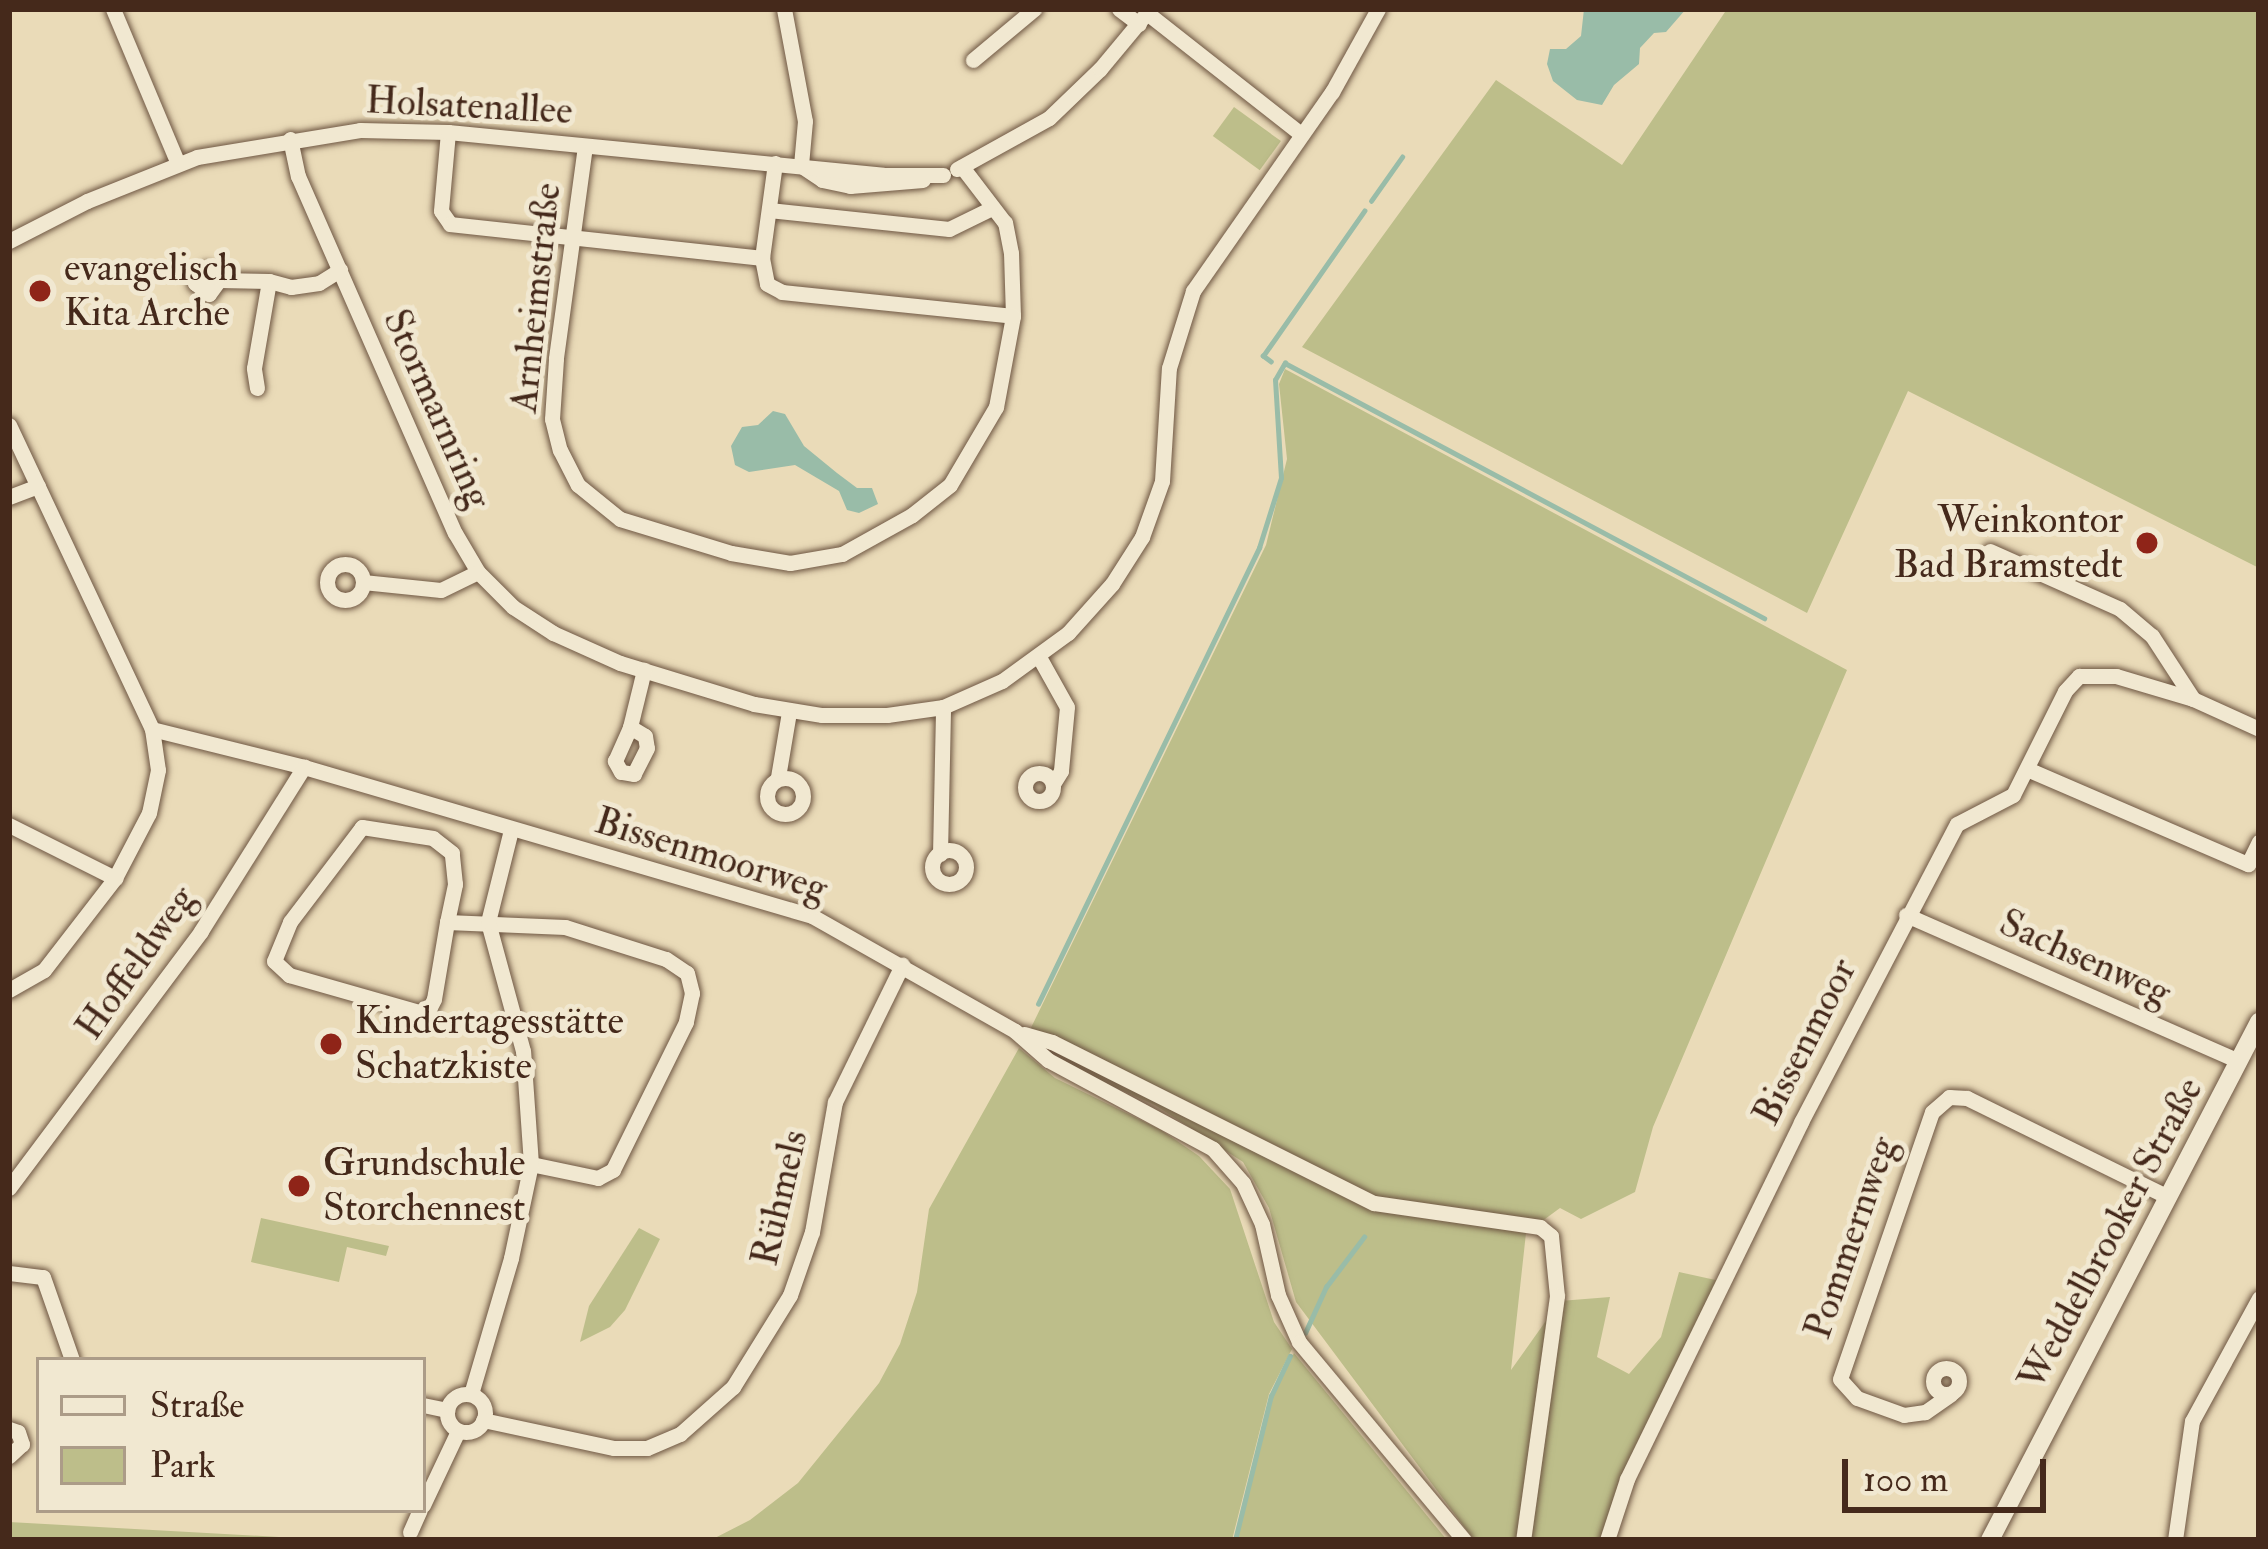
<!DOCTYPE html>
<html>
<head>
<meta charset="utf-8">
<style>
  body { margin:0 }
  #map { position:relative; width:2268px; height:1549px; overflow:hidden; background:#eadbb8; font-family:"IM FELL Double Pica",serif }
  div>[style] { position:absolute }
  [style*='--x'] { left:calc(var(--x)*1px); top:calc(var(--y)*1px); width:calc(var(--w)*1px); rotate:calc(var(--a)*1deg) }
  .green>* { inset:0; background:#bdbe8a; transform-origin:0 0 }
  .water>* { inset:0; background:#99bca8 }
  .stream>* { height:4.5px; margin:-2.25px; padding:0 2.25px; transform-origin:2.25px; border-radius:2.25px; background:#99bca8 }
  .roads { filter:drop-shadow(0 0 3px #6e5642) drop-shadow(0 0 3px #6e5642) }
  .minor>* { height:15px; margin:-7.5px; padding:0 7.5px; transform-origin:7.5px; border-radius:7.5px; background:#f1e8d1 }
  .minor>.ring { margin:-7.5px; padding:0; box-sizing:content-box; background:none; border:15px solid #f1e8d1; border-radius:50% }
  .tertiary>* { height:18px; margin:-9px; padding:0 9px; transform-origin:9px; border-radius:9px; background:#f1e8d1 }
  .dots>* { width:33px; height:33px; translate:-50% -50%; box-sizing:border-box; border:6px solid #f1e8d1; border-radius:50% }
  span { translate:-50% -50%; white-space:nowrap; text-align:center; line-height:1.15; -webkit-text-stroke:10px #f1e8d1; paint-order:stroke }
  .street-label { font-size:39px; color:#45291b }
  .poi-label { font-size:39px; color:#45291b }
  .left { translate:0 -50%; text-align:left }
  .right { translate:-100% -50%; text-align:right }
  .frame { position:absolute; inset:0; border:12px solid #45291b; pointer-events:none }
  .legend { position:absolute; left:36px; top:1357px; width:390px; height:156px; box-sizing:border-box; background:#f1e8d1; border:3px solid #ac9c88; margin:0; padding:15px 21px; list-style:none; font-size:36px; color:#45291b }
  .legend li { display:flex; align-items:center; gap:24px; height:60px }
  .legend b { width:60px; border:3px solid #ac9c88 }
  .scale { position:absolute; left:1842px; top:1459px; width:204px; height:54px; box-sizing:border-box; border:6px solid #45291b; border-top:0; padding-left:15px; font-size:36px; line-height:42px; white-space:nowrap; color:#45291b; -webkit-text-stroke:9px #f1e8d1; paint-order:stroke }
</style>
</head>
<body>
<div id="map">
  <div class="green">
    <i style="clip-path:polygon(1727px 9px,2259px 9px,2259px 568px,1908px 391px,1807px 613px,1302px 347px,1496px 80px,1622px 165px)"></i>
    <i style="left:1234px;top:107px;width:58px;height:36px;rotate:36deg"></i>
    <i style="clip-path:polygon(1285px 369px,1847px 670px,1653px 1127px,1635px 1192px,1581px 1219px,1560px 1208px,1526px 1233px,1511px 1370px,1560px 1301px,1610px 1297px,1597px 1357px,1629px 1374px,1661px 1337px,1679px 1272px,1720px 1281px,1604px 1540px,1474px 1540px,1296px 1302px,1269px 1208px,1243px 1162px,1155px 1105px,1054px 1060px,1026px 1038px,1266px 545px,1287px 459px,1279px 384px)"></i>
    <i style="clip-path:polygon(1019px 1048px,1055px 1078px,1161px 1130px,1199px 1156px,1230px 1189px,1274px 1322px,1292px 1349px,1269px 1394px,1232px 1540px,711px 1540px,750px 1520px,798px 1483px,879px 1383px,900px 1344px,917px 1292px,929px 1209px)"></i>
    <i style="clip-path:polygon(261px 1218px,389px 1246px,386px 1256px,347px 1247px,339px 1282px,251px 1262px)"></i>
    <i style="clip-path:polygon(639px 1228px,660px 1239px,625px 1310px,610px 1327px,580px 1342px,589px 1306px)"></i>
    <i style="clip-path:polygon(1294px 1353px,1447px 1540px,1237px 1540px,1273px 1395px)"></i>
    <i style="clip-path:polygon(9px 1522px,279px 1537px,9px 1540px)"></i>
  </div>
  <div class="water">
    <i style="clip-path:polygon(1584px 9px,1686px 9px,1666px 32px,1654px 33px,1640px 48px,1639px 64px,1614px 85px,1602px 105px,1577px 100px,1553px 81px,1547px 64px,1550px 49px,1566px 49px,1581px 36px)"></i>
    <i style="clip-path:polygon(773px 411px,785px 414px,804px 446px,837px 473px,857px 488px,872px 488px,878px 504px,859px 513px,847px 510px,839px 491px,795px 465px,749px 472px,735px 465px,731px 446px,742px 427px,758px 425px)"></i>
  </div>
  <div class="stream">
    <i style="--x:1371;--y:201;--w:54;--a:-54.8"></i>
    <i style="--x:1271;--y:362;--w:10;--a:-143"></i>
    <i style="--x:1263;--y:356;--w:177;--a:-55.1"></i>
    <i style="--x:1038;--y:1004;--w:507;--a:-64.14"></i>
    <i style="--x:1259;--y:548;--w:73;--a:-72.6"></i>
    <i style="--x:1281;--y:478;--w:98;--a:-93.5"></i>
    <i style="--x:1275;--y:380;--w:20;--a:-60"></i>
    <i style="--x:1285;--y:363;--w:543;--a:28.03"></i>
    <i style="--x:1305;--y:1333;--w:51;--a:-65.5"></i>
    <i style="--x:1326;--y:1287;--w:63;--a:-52.8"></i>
    <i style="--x:1235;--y:1540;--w:148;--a:-76"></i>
    <i style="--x:1271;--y:1396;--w:44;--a:-64.6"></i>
  </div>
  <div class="roads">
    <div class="minor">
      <i style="--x:113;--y:9;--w:168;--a:67.2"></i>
      <i style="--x:784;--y:9;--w:114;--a:79.4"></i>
      <i style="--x:805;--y:121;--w:44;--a:95.2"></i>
      <i style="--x:1119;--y:9;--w:25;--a:37"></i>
      <i style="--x:1147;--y:13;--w:196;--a:38.2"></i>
      <i style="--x:973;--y:60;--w:80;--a:-39.9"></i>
      <i style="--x:448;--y:132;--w:79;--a:95.1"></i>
      <i style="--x:441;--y:211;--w:16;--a:55"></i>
      <i style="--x:450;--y:224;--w:314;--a:6.2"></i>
      <i style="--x:762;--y:258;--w:96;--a:-82.2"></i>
      <i style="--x:290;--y:139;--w:38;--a:78"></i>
      <i style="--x:298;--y:176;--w:390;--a:66.3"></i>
      <i style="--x:455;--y:533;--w:45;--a:59.5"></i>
      <i style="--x:478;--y:572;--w:49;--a:45"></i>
      <i style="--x:513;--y:607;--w:48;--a:33"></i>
      <i style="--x:553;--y:633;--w:73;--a:24.1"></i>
      <i style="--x:620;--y:663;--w:140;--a:17"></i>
      <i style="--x:754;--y:704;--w:69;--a:9.2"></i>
      <i style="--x:822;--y:715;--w:65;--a:0"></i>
      <i style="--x:887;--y:715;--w:57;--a:-8.1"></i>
      <i style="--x:943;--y:707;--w:64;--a:-23.8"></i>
      <i style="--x:1002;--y:681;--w:82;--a:-36"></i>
      <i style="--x:1068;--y:633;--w:66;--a:-48.1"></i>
      <i style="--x:1112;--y:584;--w:56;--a:-57.4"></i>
      <i style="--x:1142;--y:537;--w:59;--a:-70.3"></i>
      <i style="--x:1162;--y:481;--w:113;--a:-86.5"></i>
      <i style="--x:1169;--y:368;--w:81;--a:-72.7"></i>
      <i style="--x:1193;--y:291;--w:243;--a:-55.1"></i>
      <i style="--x:1332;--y:92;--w:95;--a:-61"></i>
      <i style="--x:585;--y:146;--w:215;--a:97.8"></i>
      <i style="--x:556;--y:359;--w:60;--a:93.8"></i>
      <i style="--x:552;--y:419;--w:32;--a:76"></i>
      <i style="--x:560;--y:450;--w:39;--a:63"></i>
      <i style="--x:578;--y:485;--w:54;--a:39"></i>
      <i style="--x:620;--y:519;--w:116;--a:17"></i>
      <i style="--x:731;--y:553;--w:60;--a:9.6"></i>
      <i style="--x:790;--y:563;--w:53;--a:-9.8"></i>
      <i style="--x:842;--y:554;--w:80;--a:-29.1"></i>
      <i style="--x:912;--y:515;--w:48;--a:-38.3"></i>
      <i style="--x:950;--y:485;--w:91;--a:-59.5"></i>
      <i style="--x:996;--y:407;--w:93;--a:-79.4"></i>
      <i style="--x:1013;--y:316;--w:63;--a:-91.8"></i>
      <i style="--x:1011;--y:253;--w:31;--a:-101"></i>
      <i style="--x:1005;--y:223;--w:71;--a:-127.5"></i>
      <i style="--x:803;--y:167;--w:23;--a:34"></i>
      <i style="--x:822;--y:180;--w:29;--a:12"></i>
      <i style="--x:850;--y:186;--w:73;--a:-4.7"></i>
      <i style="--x:957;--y:169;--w:105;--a:-29"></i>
      <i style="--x:1049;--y:118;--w:71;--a:-43.9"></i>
      <i style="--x:1100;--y:69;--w:78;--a:-50.2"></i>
      <i style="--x:769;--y:210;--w:181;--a:6"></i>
      <i style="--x:949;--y:229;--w:46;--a:-26"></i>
      <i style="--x:9;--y:241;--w:88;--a:-27.1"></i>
      <i style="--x:87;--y:201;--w:118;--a:-21.8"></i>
      <i style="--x:197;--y:157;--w:165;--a:-9.4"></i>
      <i style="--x:360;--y:130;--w:88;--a:1.3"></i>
      <i style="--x:448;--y:132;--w:437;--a:5.6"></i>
      <i style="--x:883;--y:175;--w:60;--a:0"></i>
      <i style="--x:762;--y:258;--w:26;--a:79"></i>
      <i style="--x:767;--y:284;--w:17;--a:28"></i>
      <i style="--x:782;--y:292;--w:232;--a:5.9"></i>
      <i style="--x:219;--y:280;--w:17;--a:126"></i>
      <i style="--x:209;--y:294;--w:18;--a:-142"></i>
      <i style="--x:195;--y:283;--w:18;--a:-49"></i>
      <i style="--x:207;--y:269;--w:16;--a:43"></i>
      <i style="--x:219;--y:280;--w:50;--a:1.1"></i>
      <i style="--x:269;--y:281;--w:23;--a:15"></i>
      <i style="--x:291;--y:287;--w:28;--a:-8"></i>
      <i style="--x:319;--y:283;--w:25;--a:-32"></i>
      <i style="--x:257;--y:388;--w:20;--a:-99"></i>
      <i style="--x:254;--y:368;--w:88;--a:-80.2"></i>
      <i style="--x:9;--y:425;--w:336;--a:64.8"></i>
      <i style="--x:152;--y:729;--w:157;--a:14"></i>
      <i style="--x:304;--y:767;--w:529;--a:16.35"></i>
      <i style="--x:812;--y:916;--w:233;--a:29.5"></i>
      <i style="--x:1015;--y:1031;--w:44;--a:41.3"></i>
      <i style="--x:1048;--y:1060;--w:187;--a:28.3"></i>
      <i style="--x:1213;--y:1149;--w:45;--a:48.6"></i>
      <i style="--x:1243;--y:1183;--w:45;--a:65.1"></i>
      <i style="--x:1262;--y:1224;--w:73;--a:77.3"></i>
      <i style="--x:1278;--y:1295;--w:51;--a:65.9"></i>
      <i style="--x:1299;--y:1342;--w:258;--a:50.2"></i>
      <i style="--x:9;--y:497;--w:31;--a:-21"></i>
      <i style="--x:1990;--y:551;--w:142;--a:24"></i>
      <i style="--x:2120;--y:609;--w:42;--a:40.2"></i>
      <i style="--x:2152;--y:636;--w:75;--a:56.9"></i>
      <i class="ring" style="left:327px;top:564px;width:21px;height:21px"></i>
      <i style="--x:363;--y:582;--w:78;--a:5.9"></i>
      <i style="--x:441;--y:590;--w:41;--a:-25.9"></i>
      <i style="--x:1039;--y:657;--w:57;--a:60.8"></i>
      <i style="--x:1067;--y:707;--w:64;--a:95.4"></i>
      <i style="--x:1061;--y:771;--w:15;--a:122"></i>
      <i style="--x:630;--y:727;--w:17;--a:31"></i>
      <i style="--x:645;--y:736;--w:12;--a:81"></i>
      <i style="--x:647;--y:748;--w:29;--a:117"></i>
      <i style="--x:634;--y:774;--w:13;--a:-171"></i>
      <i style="--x:621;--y:772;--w:13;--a:-119"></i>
      <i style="--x:615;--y:761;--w:37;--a:-66"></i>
      <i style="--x:630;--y:727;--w:59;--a:-76.2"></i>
      <i style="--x:2027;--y:769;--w:241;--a:23.3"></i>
      <i style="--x:2248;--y:864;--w:25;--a:-64"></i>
      <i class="ring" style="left:1025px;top:773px;width:13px;height:13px"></i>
      <i style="--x:778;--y:777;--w:66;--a:-80.4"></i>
      <i class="ring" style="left:767px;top:778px;width:21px;height:21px"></i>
      <i style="--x:9;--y:825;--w:119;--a:26.6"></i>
      <i class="ring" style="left:932px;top:850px;width:19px;height:19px"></i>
      <i style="--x:940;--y:854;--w:147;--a:-88.8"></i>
      <i style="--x:1906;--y:915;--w:363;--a:23.7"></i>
      <i style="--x:447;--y:922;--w:39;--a:-78"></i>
      <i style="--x:455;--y:884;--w:31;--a:-96"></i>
      <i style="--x:452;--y:853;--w:24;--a:-142"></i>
      <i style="--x:433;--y:838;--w:72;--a:-171.2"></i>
      <i style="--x:362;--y:827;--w:119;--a:127.2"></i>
      <i style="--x:290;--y:922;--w:42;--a:112.3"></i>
      <i style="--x:274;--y:961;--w:21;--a:43"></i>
      <i style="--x:289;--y:975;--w:135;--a:15.9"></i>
      <i style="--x:419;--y:1012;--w:12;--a:-24"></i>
      <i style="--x:430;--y:1007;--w:9;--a:-63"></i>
      <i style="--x:434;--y:999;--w:78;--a:-80.4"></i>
      <i style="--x:447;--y:922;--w:118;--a:2.4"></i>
      <i style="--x:565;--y:927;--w:106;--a:17.6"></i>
      <i style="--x:666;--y:959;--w:25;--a:34"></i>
      <i style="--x:687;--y:973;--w:21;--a:76"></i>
      <i style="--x:692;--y:993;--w:30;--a:102"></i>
      <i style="--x:686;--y:1022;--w:165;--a:116.3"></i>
      <i style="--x:613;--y:1170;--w:17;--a:152"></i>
      <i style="--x:598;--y:1178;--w:68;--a:-168.2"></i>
      <i style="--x:9;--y:990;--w:40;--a:-29.7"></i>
      <i style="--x:44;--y:970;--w:116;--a:-52.3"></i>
      <i style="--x:115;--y:878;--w:73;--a:-62.4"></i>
      <i style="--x:149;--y:813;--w:44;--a:-78.2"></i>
      <i style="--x:158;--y:770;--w:41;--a:-98.3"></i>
      <i style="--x:1024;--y:1034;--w:29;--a:16"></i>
      <i style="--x:1052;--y:1042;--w:360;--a:26.6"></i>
      <i style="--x:1374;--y:1203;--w:168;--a:8.2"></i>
      <i style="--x:1540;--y:1227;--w:14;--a:39"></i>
      <i style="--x:1551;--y:1236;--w:60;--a:84.3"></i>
      <i style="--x:1557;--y:1296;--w:246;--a:97.9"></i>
      <i style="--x:9;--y:1188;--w:321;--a:-53.2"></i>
      <i style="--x:201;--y:931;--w:194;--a:-57.9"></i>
      <i style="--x:9;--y:1273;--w:34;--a:7"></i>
      <i style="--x:43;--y:1277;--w:88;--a:70.7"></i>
      <i class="ring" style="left:1933px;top:1368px;width:11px;height:11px"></i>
      <i class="ring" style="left:447px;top:1394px;width:23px;height:23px"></i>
      <i style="--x:471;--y:1394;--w:142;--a:-73.6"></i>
      <i style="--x:511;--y:1258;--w:96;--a:-78"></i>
      <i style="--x:531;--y:1164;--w:113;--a:-94"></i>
      <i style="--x:523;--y:1051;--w:134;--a:-105.2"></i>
      <i style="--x:488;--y:922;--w:95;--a:-76"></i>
      <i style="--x:1951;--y:1394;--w:32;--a:145"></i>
      <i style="--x:1925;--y:1412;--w:21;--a:172"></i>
      <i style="--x:1904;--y:1415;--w:50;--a:-160.1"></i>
      <i style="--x:1857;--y:1398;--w:25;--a:-132"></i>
      <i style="--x:1840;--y:1379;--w:282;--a:-71"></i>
      <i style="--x:1932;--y:1112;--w:23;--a:-41"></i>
      <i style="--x:1949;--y:1097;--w:18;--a:3"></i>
      <i style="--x:1967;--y:1098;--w:224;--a:26.2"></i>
      <i style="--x:423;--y:1405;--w:25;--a:12"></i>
      <i style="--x:483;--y:1420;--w:134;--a:12.1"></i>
      <i style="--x:614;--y:1448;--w:33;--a:0"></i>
      <i style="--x:647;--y:1448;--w:36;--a:-23"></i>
      <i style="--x:680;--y:1434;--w:71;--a:-41.6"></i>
      <i style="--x:733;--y:1387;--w:108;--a:-58.2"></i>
      <i style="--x:790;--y:1295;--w:67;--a:-70.8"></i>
      <i style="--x:812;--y:1232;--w:132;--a:-80"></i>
      <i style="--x:835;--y:1102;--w:153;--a:-63.9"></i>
      <i style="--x:9;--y:1429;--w:9;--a:18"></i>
      <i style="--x:18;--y:1432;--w:13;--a:72"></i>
      <i style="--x:22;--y:1444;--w:18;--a:137"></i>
      <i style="--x:423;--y:1505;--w:82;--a:-64.7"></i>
      <i style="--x:410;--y:1532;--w:24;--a:-66"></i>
      <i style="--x:1607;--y:1540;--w:64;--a:-71.8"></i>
      <i style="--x:1627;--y:1479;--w:397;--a:-64"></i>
      <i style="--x:1801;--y:1122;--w:336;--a:-62.4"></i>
      <i style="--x:1957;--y:824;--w:63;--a:-27.4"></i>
      <i style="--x:2013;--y:795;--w:116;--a:-63.4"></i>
      <i style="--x:2065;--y:691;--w:21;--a:-47"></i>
      <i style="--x:2079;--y:676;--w:37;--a:0"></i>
      <i style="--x:2116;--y:676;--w:80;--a:16.6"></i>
      <i style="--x:2193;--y:699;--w:72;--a:24.4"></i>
      <i style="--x:2175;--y:1540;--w:120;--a:-81.9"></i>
      <i style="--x:2192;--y:1421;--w:140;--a:-61.4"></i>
    </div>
    <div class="tertiary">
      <i style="--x:1990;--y:1540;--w:584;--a:-62.56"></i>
    </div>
  </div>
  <div class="dots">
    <i style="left:40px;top:291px;background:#8f2418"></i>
    <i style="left:2147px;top:543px;background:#8f2418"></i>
    <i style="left:331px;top:1044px;background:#8f2418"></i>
    <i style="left:299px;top:1186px;background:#8f2418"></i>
  </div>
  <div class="street-label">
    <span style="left:469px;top:106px;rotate:3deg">Holsatenallee</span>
    <span style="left:536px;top:298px;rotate:-84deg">Arnheimstraße</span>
    <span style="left:437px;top:409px;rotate:66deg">Stormarnring</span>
    <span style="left:711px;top:855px;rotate:17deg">Bissenmoorweg</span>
    <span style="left:2085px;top:958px;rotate:24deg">Sachsenweg</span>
    <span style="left:136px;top:963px;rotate:-55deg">Hoffeldweg</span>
    <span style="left:1805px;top:1042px;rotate:-63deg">Bissenmoor</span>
    <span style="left:780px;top:1198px;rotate:-77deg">Rühmels</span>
    <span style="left:2111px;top:1234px;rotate:-62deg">Weddelbrooker Straße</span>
    <span style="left:1851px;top:1238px;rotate:-71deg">Pommernweg</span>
  </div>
  <div class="poi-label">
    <span class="left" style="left:64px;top:291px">evangelisch<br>Kita Arche</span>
    <span class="right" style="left:2123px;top:543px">Weinkontor<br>Bad Bramstedt</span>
    <span class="left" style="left:355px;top:1044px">Kindertagesstätte<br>Schatzkiste</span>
    <span class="left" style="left:323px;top:1186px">Grundschule<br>Storchennest</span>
  </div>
  <div class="frame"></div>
  <ul class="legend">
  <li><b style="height:15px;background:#f1e8d1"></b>Straße</li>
  <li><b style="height:33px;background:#bdbe8a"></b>Park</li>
  </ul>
  <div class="scale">100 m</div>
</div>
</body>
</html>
